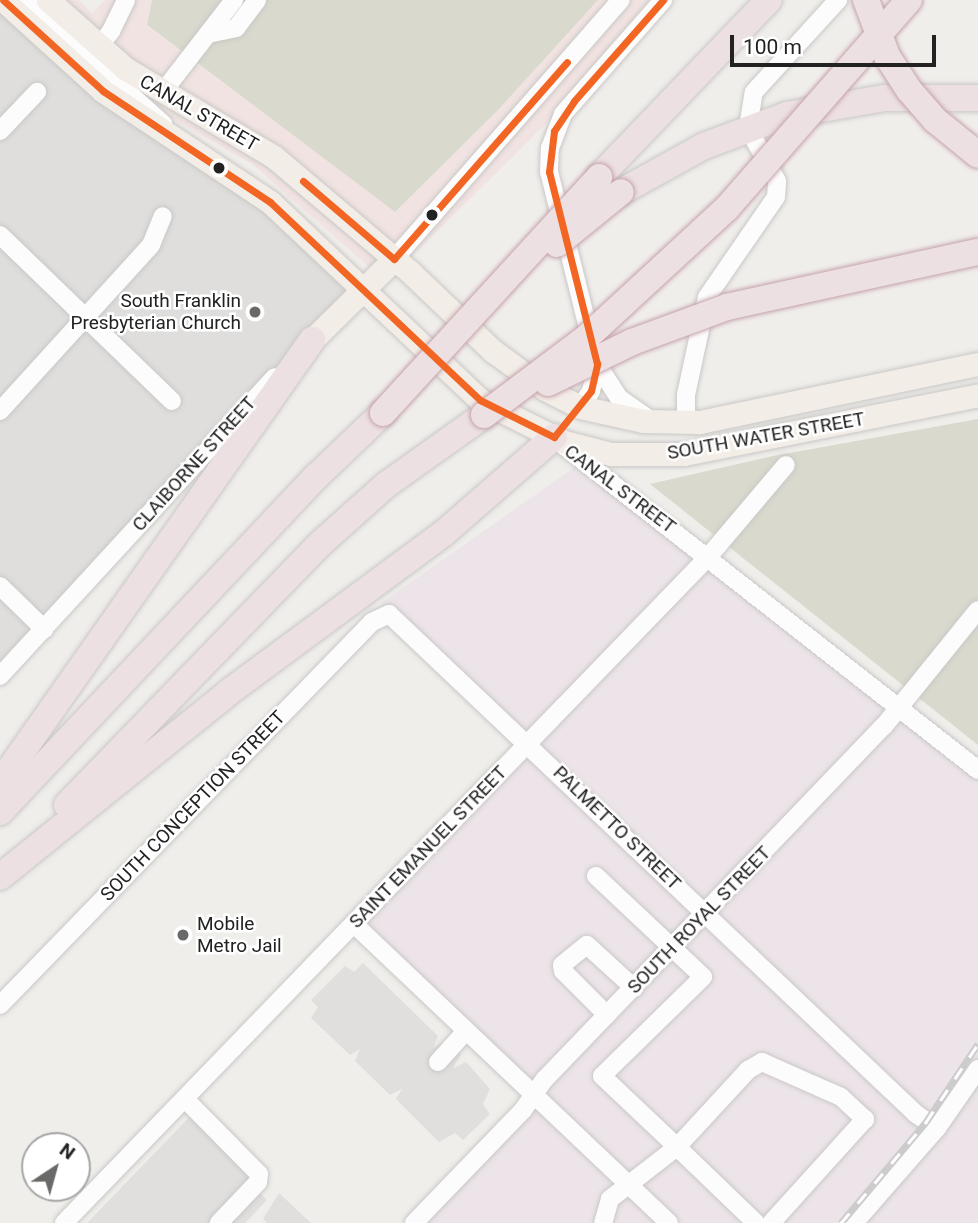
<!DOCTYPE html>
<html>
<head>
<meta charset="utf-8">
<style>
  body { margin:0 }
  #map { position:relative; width:978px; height:1223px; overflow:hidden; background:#f0eeeb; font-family:Roboto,sans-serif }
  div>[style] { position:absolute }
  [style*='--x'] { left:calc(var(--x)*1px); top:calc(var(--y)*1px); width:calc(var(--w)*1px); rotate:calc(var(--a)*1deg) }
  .residential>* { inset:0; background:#dfdedc }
  .commercial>* { inset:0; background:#f1e3e1 }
  .industrial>* { inset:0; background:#ede4e9 }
  .religious>* { inset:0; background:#dededc }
  .construction>* { inset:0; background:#d9d9cd }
  .parking>* { inset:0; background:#e0dfde }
  .roads { filter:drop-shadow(0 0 2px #c9c8c7) drop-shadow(0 0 2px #c9c8c7) }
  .minor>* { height:18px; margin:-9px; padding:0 9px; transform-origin:9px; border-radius:9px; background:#fdfcfc }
  .major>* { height:23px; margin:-11.5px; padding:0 11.5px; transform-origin:11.5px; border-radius:11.5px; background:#f3ede7 }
  .highway>* { height:26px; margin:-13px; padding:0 13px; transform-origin:13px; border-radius:13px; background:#ece0e2 }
  .rail>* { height:7px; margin-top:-3.5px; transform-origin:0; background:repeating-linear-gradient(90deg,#fff 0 13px,#ccc 0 26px); box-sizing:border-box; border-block:2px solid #ccc }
  .bridges { filter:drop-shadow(0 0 2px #c5a2ac) drop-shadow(0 0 2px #c5a2ac) }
  .highway-bridge>* { height:26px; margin:-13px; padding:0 13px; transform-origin:13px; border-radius:13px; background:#ece0e2 }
  .bus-1>* { height:7px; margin:-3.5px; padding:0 3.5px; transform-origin:3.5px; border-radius:3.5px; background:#f26522 }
  .dots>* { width:19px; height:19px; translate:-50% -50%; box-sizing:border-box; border:4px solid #fff; border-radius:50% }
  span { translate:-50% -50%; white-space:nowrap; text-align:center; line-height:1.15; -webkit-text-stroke:5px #fff; paint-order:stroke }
  .street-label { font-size:19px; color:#222 }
  .poi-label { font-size:19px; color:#222 }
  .right { translate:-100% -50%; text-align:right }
  .left { translate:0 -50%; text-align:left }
  .north { position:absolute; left:21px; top:1132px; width:70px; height:70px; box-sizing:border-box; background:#fff; border:2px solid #a7a7a7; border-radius:50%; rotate:36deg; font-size:19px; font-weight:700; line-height:28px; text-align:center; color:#222 }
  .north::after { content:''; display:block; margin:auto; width:24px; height:32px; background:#6a6968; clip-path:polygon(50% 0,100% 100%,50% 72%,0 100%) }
  .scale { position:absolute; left:730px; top:35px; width:206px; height:32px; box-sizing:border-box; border:4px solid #222; border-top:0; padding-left:9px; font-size:21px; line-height:24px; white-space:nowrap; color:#222; -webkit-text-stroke:5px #fff; paint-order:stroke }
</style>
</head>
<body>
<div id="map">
  <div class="residential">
    <i style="clip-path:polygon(0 0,359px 285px,0 674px)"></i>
  </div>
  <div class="commercial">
    <i style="clip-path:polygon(16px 0,79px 0,92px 13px,105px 0,152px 0,147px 26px,395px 212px,498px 110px,598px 0,671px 0,386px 282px,252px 164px,97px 76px)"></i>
  </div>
  <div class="industrial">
    <i style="clip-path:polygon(582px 462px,978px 769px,978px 1223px,414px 1223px,534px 1095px,354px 924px,528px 743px,381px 603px)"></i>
  </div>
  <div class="religious">
    <i style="clip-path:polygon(0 240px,81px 318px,0 403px)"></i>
  </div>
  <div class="construction">
    <i style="clip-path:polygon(152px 0,598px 0,498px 110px,395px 212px,147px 25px)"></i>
    <i style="clip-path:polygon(978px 419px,978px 745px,650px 484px,773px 456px)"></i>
  </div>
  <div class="parking">
    <i style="clip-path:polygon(363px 963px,438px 1036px,433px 1048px,446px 1040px,461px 1054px,453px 1068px,466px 1062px,490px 1089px,483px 1104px,490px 1114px,463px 1140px,455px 1133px,439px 1142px,396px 1099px,402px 1089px,390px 1095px,355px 1061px,360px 1049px,350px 1055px,311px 1018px,318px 1007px,311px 1000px,345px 966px,354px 972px)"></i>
    <i style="clip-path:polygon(201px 1105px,265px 1171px,260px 1193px,267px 1200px,245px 1223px,87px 1223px)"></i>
    <i style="clip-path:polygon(279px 1193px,311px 1223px,267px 1223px,263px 1219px)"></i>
  </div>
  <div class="roads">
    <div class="minor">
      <i style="--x:25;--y:0;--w:186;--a:41.9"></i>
      <i style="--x:208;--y:34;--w:29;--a:-12"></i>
      <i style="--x:236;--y:28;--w:35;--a:-53"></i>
      <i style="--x:92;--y:54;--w:30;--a:-50"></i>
      <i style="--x:111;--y:31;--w:34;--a:-64"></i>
      <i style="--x:162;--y:93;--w:118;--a:-52.3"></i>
      <i style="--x:0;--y:131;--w:54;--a:-46.5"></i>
      <i style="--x:0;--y:235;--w:239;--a:44"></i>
      <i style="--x:394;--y:259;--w:344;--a:-48.8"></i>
      <i style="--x:597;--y:364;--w:40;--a:57.1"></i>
      <i style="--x:619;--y:398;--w:35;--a:35"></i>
      <i style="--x:580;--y:407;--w:19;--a:-55"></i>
      <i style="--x:591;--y:391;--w:28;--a:-77"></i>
      <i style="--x:597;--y:364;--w:198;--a:-104"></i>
      <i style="--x:549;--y:172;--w:24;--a:-88"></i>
      <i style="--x:550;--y:148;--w:36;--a:-69"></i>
      <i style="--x:563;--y:114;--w:152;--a:-48.7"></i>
      <i style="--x:0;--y:411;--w:224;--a:-47.7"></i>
      <i style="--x:151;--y:245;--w:31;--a:-68"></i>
      <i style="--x:686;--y:423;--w:28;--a:-90"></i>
      <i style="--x:686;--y:395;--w:100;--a:-77.9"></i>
      <i style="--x:707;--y:297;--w:121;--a:-55.4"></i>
      <i style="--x:776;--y:197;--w:16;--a:-86"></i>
      <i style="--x:777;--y:181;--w:60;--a:-118.7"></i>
      <i style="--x:748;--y:128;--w:36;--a:-81"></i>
      <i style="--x:754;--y:92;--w:125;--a:-47.6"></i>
      <i style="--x:559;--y:442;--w:532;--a:38.05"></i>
      <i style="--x:0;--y:586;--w:62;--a:44.3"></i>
      <i style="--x:0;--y:676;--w:406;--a:-47.4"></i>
      <i style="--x:596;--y:876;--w:147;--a:43.3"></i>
      <i style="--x:703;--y:977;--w:141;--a:135.6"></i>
      <i style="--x:602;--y:1076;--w:103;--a:43.4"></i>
      <i style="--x:677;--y:1147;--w:85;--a:142.2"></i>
      <i style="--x:610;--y:1199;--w:25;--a:106"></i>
      <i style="--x:354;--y:924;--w:434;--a:43.5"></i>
      <i style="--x:0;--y:1005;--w:534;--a:-45.83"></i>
      <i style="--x:372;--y:622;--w:19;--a:-25"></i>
      <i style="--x:389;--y:614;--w:726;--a:43.49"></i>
      <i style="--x:916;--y:1114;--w:25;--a:34"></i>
      <i style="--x:607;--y:1015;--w:62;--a:-135"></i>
      <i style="--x:563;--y:971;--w:6;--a:-99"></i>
      <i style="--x:562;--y:965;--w:32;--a:-39"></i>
      <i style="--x:587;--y:945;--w:64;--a:42.5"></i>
      <i style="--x:438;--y:1062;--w:40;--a:-48"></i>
      <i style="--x:185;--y:1099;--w:105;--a:45.4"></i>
      <i style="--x:259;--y:1174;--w:8;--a:97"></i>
      <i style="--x:258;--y:1182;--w:57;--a:133.6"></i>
      <i style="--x:64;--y:1223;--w:928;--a:-45.96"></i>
      <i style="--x:709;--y:556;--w:119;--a:-49.8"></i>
      <i style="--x:414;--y:1223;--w:157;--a:-46"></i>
      <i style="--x:523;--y:1110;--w:38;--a:-55"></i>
      <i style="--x:545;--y:1079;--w:489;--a:-46.2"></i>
      <i style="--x:884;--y:726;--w:149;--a:-51"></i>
      <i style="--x:756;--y:1223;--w:110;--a:-136.1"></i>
      <i style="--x:677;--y:1147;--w:105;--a:-47.3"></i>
      <i style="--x:748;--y:1070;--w:16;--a:-30"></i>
      <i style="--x:762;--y:1062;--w:86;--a:23.9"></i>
      <i style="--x:841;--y:1097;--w:33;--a:43"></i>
      <i style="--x:865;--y:1119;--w:140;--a:132.1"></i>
      <i style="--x:854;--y:1223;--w:126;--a:-48.9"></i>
      <i style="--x:937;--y:1128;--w:72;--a:-55.2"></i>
    </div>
    <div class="major">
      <i style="--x:3;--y:0;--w:135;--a:42.3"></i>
      <i style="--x:103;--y:91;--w:201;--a:33.6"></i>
      <i style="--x:270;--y:202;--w:289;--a:43.3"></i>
      <i style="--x:480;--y:400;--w:94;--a:26.6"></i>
      <i style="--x:564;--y:442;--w:49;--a:14.3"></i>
      <i style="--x:611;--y:454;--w:73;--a:0"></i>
      <i style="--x:684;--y:454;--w:300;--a:-11.3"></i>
      <i style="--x:48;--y:0;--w:104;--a:41.5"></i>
      <i style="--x:126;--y:69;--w:172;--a:30.7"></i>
      <i style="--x:274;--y:157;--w:178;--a:40.2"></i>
      <i style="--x:410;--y:272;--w:115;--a:43.6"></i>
      <i style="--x:493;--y:351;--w:64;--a:36.2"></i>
      <i style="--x:545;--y:389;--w:39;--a:27"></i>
      <i style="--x:580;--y:407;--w:65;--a:12.5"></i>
      <i style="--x:643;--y:421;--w:57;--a:1"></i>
      <i style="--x:700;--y:422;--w:284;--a:-11.8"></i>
      <i style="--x:312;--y:340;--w:115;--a:-44.6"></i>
    </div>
    <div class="highway">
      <i style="--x:599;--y:177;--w:245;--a:-46.2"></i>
      <i style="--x:621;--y:192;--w:95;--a:-29"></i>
      <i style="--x:704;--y:146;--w:89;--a:-20.5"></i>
      <i style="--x:787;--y:115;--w:98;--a:-9.9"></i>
      <i style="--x:884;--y:98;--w:94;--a:0"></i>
      <i style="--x:0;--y:783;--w:542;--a:-54.84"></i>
      <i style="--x:67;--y:805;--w:363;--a:-45.9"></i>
      <i style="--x:320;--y:544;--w:89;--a:-41.8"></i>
      <i style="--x:386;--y:485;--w:120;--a:-35.5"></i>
      <i style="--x:0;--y:812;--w:462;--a:-46.7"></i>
      <i style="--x:317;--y:476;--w:91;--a:-43.7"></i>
      <i style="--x:0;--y:877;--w:294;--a:-38.9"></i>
      <i style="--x:229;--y:692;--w:267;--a:-36.5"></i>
      <i style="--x:444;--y:533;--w:146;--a:-41.1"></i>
    </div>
  </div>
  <div class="rail">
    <i style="--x:841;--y:1223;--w:132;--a:-49.9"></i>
    <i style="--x:926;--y:1122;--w:94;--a:-56.3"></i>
  </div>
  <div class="bridges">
    <div class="highway-bridge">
      <i style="--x:866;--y:0;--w:60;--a:69.4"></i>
      <i style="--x:887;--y:56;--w:40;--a:57.1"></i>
      <i style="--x:909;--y:90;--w:40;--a:49"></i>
      <i style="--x:935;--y:120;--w:55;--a:39.1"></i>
      <i style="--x:557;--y:244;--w:82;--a:-39.1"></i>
      <i style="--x:548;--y:383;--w:93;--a:-26"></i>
      <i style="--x:632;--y:342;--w:101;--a:-20.2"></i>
      <i style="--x:727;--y:307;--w:257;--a:-12.4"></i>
      <i style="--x:383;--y:413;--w:320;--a:-47.5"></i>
      <i style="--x:484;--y:415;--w:126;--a:-37"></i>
      <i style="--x:585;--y:339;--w:193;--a:-42.7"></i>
      <i style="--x:727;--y:208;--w:276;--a:-48.8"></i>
    </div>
  </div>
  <div class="bus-1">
    <i style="--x:3;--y:0;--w:135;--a:42.3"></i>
    <i style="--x:103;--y:91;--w:201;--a:33.6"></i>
    <i style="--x:270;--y:202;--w:289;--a:43.3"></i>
    <i style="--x:480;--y:400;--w:83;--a:26.6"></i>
    <i style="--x:554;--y:437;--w:59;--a:-51.2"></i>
    <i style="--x:591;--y:391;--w:28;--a:-77"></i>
    <i style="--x:597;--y:364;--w:198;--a:-104"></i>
    <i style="--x:549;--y:172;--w:41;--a:-83"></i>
    <i style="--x:554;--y:131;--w:36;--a:-56"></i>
    <i style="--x:574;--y:101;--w:135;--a:-48.6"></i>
    <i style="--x:303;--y:181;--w:120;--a:40.6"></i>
    <i style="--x:394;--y:259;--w:262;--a:-48.7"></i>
  </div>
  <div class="dots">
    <i style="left:219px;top:168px;background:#222"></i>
    <i style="left:432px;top:215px;background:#222"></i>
    <i style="left:255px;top:312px;background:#6a6968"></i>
    <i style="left:183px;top:935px;background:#6a6968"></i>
  </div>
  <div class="street-label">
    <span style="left:199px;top:113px;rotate:30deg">CANAL STREET</span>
    <span style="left:766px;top:436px;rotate:-10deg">SOUTH WATER STREET</span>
    <span style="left:194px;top:464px;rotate:-48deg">CLAIBORNE STREET</span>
    <span style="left:620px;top:489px;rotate:37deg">CANAL STREET</span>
    <span style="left:193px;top:806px;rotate:-46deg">SOUTH CONCEPTION STREET</span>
    <span style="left:617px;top:828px;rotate:44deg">PALMETTO STREET</span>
    <span style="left:428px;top:847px;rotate:-46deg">SAINT EMANUEL STREET</span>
    <span style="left:699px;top:920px;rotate:-46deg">SOUTH ROYAL STREET</span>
  </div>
  <div class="poi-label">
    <span class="right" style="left:241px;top:312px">South Franklin<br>Presbyterian Church</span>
    <span class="left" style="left:197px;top:935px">Mobile<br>Metro Jail</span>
  </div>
  <div class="north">N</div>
  <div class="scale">100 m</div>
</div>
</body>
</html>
